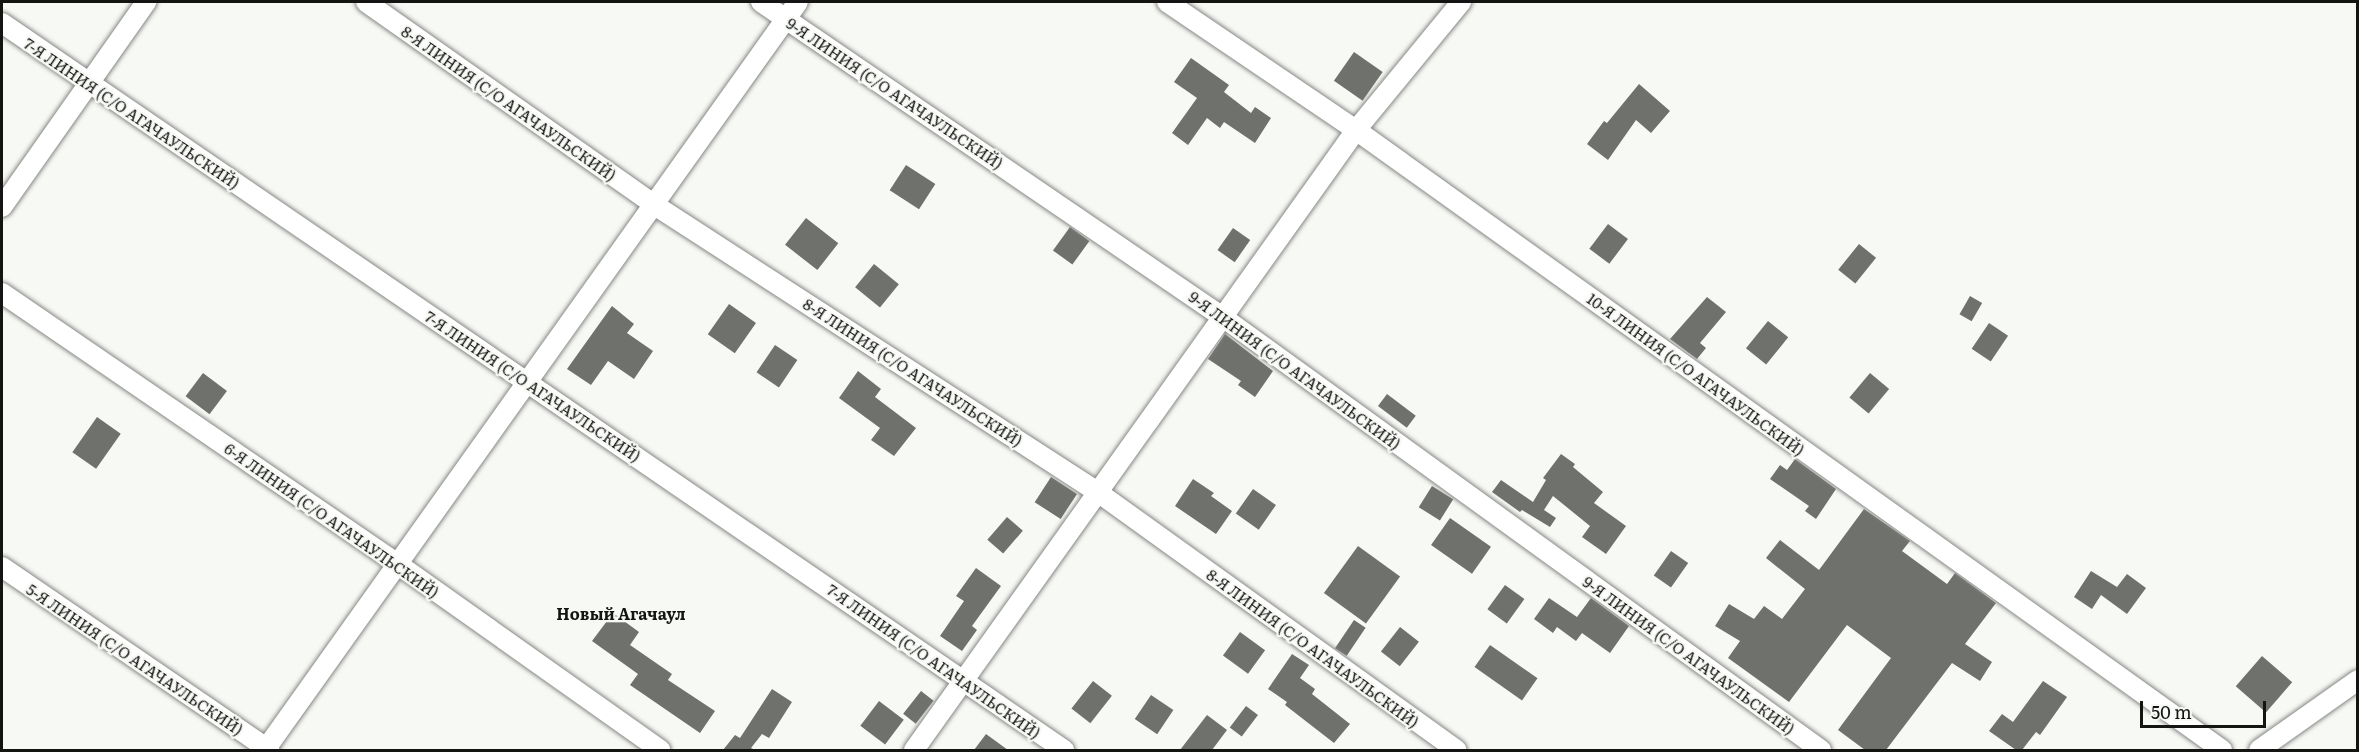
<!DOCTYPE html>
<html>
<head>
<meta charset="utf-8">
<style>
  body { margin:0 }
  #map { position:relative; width:2359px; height:752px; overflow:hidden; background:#f7f9f5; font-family:Literata,serif }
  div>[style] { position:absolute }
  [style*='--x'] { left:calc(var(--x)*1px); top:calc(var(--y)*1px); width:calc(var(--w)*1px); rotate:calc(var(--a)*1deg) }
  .building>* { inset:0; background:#6f716d; transform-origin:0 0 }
  .roads { filter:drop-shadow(0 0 2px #878885) drop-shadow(0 0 2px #878885) }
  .minor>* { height:20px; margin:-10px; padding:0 10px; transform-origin:10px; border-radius:10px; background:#fff }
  span { translate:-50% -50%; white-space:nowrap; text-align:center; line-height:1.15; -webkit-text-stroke:4.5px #f7f9f5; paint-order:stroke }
  .street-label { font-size:15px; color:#141413 }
  .neighbourhood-label { font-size:16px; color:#141413; font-weight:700 }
  .frame { position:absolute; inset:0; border:3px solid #141413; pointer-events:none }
  .scale { position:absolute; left:2140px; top:701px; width:126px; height:27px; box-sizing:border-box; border:3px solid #141413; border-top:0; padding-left:8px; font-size:18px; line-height:21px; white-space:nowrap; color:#141413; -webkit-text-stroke:4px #f7f9f5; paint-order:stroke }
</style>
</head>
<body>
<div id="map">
  <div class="building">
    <i style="left:1354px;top:52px;width:35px;height:35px;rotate:35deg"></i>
    <i style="clip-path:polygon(1191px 58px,1229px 85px,1224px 92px,1251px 113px,1255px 107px,1271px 118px,1255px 143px,1224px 122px,1220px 128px,1207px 118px,1188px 145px,1172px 133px,1197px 98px,1174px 82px)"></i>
    <i style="clip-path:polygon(1639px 84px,1670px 111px,1651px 133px,1636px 120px,1608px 160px,1587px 144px,1604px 121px,1607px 123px)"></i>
    <i style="left:906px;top:165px;width:35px;height:30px;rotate:33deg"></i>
    <i style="left:806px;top:218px;width:41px;height:34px;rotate:38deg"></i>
    <i style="left:1608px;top:224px;width:25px;height:31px;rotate:37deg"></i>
    <i style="left:1070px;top:227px;width:24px;height:29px;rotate:36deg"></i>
    <i style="left:1233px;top:228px;width:21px;height:27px;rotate:35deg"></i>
    <i style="left:1859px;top:244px;width:22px;height:33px;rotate:39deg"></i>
    <i style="left:874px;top:264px;width:32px;height:30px;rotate:39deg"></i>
    <i style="left:1970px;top:296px;width:14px;height:21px;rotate:30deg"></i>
    <i style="clip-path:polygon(1707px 297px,1726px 312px,1700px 343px,1706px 348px,1697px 359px,1670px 339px)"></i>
    <i style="left:729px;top:304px;width:33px;height:37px;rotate:35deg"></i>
    <i style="clip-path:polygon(612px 306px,634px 324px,627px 333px,653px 351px,634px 379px,608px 361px,591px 385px,567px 369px)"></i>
    <i style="left:1768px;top:321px;width:26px;height:35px;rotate:39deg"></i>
    <i style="left:1989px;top:323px;width:23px;height:31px;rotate:34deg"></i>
    <i style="clip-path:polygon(1225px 334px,1273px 371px,1255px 397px,1238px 385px,1241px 381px,1208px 359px)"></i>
    <i style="left:775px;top:345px;width:27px;height:33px;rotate:34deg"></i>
    <i style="clip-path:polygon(858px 371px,881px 389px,875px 397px,916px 428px,894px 456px,871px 440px,880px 428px,839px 398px)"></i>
    <i style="left:203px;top:373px;width:30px;height:29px;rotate:37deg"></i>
    <i style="left:1870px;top:373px;width:25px;height:32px;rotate:40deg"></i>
    <i style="left:1387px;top:394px;width:36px;height:15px;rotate:37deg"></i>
    <i style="left:97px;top:417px;width:29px;height:43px;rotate:35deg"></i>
    <i style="clip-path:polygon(1561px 454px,1575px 464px,1573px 467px,1603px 492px,1594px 503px,1626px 526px,1606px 554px,1582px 537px,1590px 526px,1553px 496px,1544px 510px,1556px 518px,1550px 527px,1522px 510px,1520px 512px,1492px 492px,1501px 480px,1533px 502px,1546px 480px,1543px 478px)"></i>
    <i style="clip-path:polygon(1795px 459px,1836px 489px,1816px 519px,1805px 511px,1809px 506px,1770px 479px,1780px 465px,1787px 470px)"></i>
    <i style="left:1051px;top:477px;width:31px;height:30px;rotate:33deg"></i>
    <i style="clip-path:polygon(1193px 479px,1214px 493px,1211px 496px,1232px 511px,1216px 534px,1175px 506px)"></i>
    <i style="left:1432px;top:486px;width:25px;height:25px;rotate:32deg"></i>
    <i style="left:1253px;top:489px;width:28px;height:30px;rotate:35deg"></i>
    <i style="clip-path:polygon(1864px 509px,1910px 541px,1902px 551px,1947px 584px,1955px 573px,1996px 603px,1965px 644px,1992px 662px,1980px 681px,1952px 663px,1886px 750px,1865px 750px,1838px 730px,1891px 658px,1847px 625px,1789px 702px,1728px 658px,1740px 641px,1715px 626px,1729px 604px,1754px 619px,1764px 606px,1782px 619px,1805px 589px,1766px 558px,1780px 540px,1819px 570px)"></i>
    <i style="left:1007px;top:517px;width:21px;height:30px;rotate:41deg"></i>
    <i style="left:1450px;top:518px;width:50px;height:33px;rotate:35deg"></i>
    <i style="left:1358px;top:546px;width:52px;height:58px;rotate:36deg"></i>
    <i style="left:1671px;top:551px;width:21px;height:30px;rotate:35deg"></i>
    <i style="clip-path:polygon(976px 568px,1001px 586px,972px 626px,977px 630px,962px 651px,940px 636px,964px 601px,956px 596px)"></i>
    <i style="clip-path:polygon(2091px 571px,2117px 587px,2127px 574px,2146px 588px,2127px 614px,2101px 595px,2092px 609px,2074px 597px)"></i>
    <i style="left:1505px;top:585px;width:24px;height:30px;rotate:36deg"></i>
    <i style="clip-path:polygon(1549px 598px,1577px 617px,1591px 598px,1629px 626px,1610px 653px,1582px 633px,1576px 641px,1557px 627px,1553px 633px,1534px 619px)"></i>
    <i style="clip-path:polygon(613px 613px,639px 632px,630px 645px,672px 674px,668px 680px,715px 711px,700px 733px,630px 685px,638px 674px,592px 641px)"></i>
    <i style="left:1354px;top:620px;width:14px;height:34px;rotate:34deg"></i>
    <i style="left:1400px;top:627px;width:24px;height:31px;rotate:38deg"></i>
    <i style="left:1240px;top:632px;width:31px;height:29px;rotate:36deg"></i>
    <i style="left:1490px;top:645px;width:58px;height:27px;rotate:35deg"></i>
    <i style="clip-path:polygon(1292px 654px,1309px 665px,1300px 678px,1315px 689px,1312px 694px,1350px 724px,1334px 743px,1285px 705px,1287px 702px,1268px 689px)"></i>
    <i style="left:2262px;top:656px;width:40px;height:40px;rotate:41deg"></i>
    <i style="left:1093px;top:681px;width:24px;height:35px;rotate:38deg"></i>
    <i style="clip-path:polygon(2043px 681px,2067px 697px,2040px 735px,2036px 732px,2022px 750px,2016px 750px,1989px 731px,2002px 714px,2013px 722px)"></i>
    <i style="clip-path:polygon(772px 689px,792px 702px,769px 738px,762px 734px,751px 748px,755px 750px,723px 750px,735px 735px,740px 738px)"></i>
    <i style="left:921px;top:691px;width:16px;height:29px;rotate:38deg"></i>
    <i style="left:1151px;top:695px;width:27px;height:29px;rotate:34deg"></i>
    <i style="left:879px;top:701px;width:31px;height:31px;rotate:37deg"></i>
    <i style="left:1246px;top:706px;width:15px;height:27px;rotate:37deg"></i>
    <i style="clip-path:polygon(1207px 715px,1227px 730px,1212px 750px,1180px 750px)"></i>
    <i style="clip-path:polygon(986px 734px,1008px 750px,974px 750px)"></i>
  </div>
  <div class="roads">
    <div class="minor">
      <i style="--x:366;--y:2;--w:351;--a:35.1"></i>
      <i style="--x:653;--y:204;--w:531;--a:32.94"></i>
      <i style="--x:1099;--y:493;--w:440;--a:35.7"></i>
      <i style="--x:761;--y:2;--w:561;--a:34.31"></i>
      <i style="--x:1224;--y:318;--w:737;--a:35.89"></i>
      <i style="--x:1167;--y:2;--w:228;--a:34.1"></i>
      <i style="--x:1356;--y:130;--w:1065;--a:35.6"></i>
      <i style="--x:2;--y:23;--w:1287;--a:34.39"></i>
      <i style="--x:2;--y:207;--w:251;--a:-54.9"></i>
      <i style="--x:2;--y:293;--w:481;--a:34.4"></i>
      <i style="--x:399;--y:565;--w:320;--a:35.3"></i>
      <i style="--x:2;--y:567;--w:324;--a:34.4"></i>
      <i style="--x:265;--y:750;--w:918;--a:-54.53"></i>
      <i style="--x:914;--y:750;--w:761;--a:-54.51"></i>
      <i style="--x:1356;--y:130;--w:166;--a:-50.6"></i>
      <i style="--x:2259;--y:750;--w:121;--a:-35.3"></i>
    </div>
  </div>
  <div class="street-label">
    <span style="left:895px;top:93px;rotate:34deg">9-Я ЛИНИЯ (С/О АГАЧАУЛЬСКИЙ)</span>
    <span style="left:509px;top:103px;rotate:35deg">8-Я ЛИНИЯ (С/О АГАЧАУЛЬСКИЙ)</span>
    <span style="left:132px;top:113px;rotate:34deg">7-Я ЛИНИЯ (С/О АГАЧАУЛЬСКИЙ)</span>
    <span style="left:1295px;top:370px;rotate:36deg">9-Я ЛИНИЯ (С/О АГАЧАУЛЬСКИЙ)</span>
    <span style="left:913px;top:372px;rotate:33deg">8-Я ЛИНИЯ (С/О АГАЧАУЛЬСКИЙ)</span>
    <span style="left:1696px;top:374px;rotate:36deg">10-Я ЛИНИЯ (С/О АГАЧАУЛЬСКИЙ)</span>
    <span style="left:533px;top:386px;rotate:34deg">7-Я ЛИНИЯ (С/О АГАЧАУЛЬСКИЙ)</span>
    <span style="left:332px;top:520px;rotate:35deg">6-Я ЛИНИЯ (С/О АГАЧАУЛЬСКИЙ)</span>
    <span style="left:1313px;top:648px;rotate:36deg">8-Я ЛИНИЯ (С/О АГАЧАУЛЬСКИЙ)</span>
    <span style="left:1689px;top:655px;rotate:36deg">9-Я ЛИНИЯ (С/О АГАЧАУЛЬСКИЙ)</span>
    <span style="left:135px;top:659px;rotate:34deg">5-Я ЛИНИЯ (С/О АГАЧАУЛЬСКИЙ)</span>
    <span style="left:934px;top:661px;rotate:35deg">7-Я ЛИНИЯ (С/О АГАЧАУЛЬСКИЙ)</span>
  </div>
  <div class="neighbourhood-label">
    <span style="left:621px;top:613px">Новый Агачаул</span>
  </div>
  <div class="frame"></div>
  <div class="scale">50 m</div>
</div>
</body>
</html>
